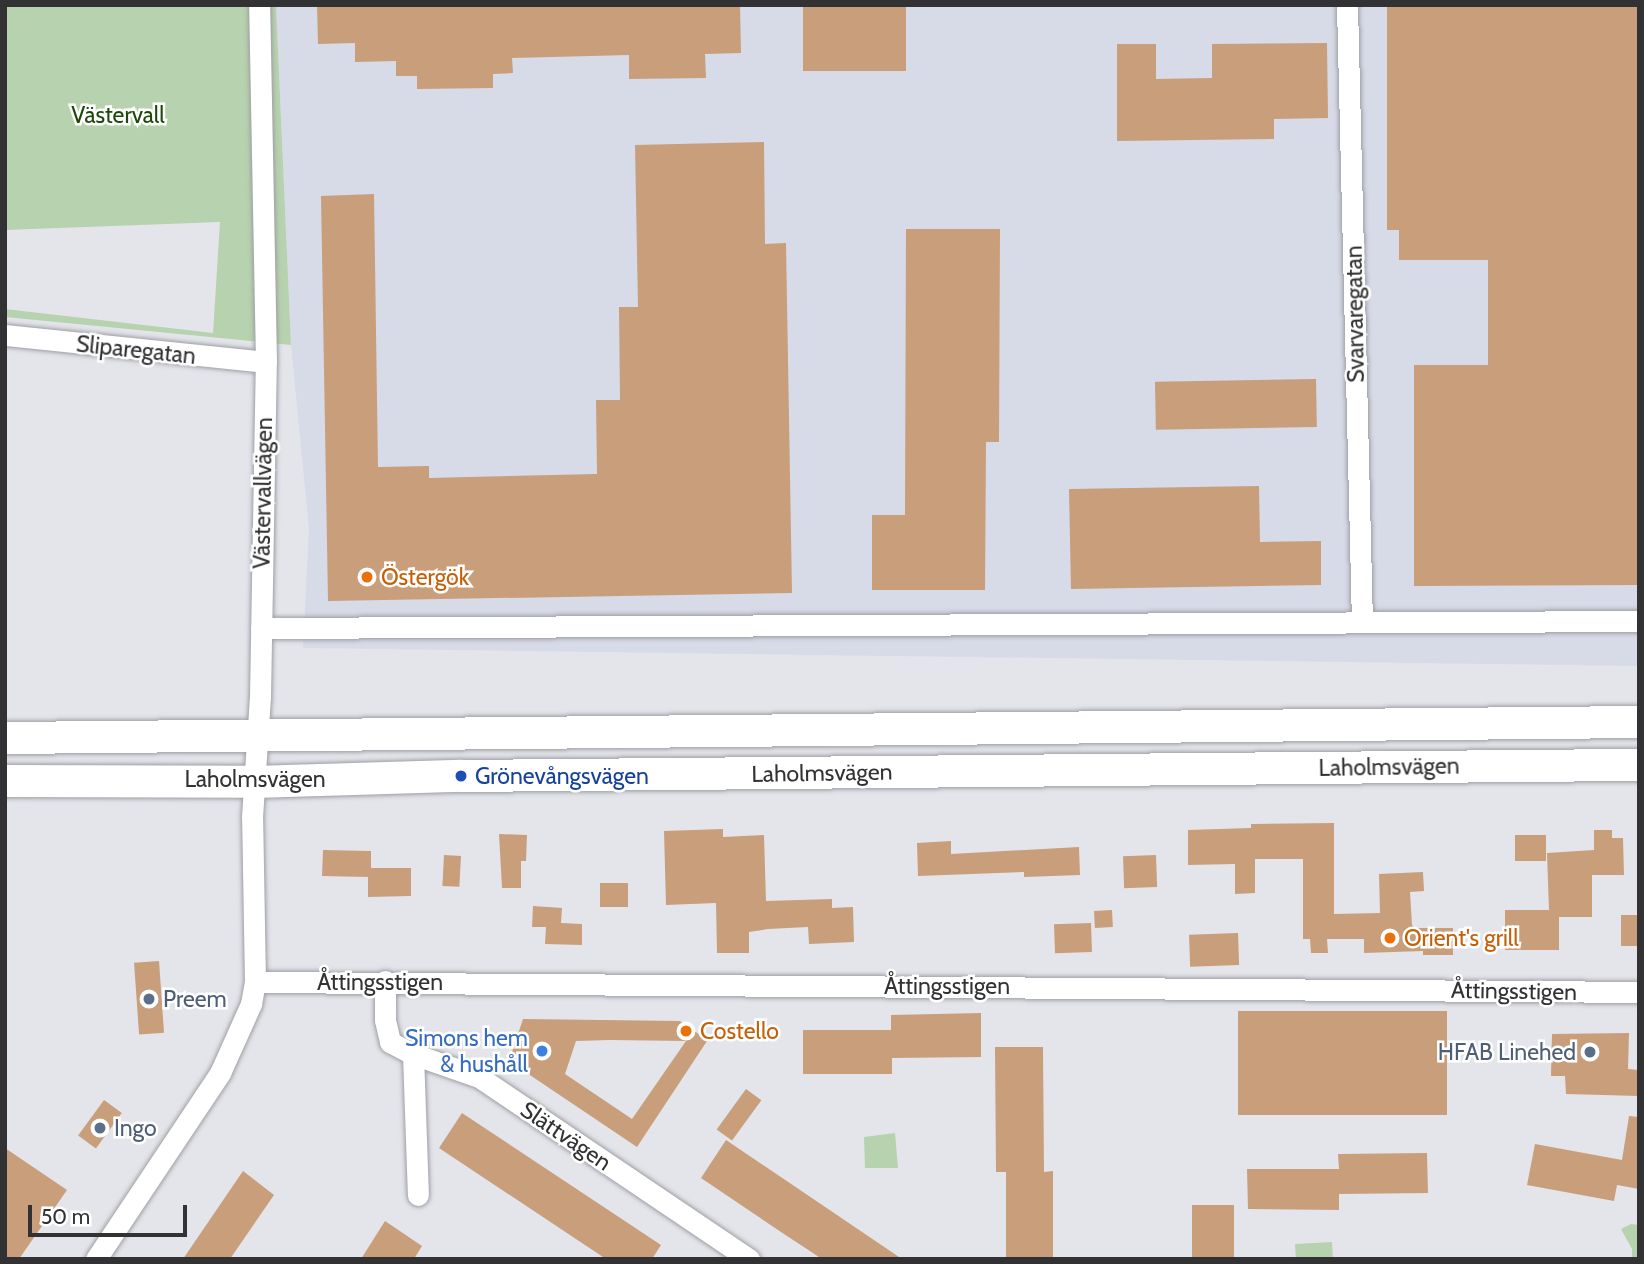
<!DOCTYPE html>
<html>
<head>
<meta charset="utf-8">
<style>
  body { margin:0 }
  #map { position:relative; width:1644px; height:1264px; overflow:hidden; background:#e4e5eb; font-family:Cabin,sans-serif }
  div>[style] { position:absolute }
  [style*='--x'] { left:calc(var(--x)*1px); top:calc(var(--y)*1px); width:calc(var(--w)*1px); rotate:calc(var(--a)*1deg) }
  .built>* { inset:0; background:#d7dae7 }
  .green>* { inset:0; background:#b7d2ae; transform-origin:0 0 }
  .building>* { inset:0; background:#c89e7b; transform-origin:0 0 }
  .roads { filter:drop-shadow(0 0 2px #9e9fa4) drop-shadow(0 0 2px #9e9fa4) }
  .minor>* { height:21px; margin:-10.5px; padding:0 10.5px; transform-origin:10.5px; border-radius:10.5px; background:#fff }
  .highway>* { height:32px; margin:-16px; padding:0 16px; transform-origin:16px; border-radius:16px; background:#fff }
  .dots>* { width:19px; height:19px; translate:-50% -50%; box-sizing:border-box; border:4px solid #fff; border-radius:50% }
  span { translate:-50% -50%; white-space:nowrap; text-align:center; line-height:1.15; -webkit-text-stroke:5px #fff; paint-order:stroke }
  .park-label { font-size:23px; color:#1e480b }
  .street-label { font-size:23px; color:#323234 }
  .food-label { font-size:23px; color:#c56008 }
  .left { translate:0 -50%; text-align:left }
  .transit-label { font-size:23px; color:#164399 }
  .service-label { font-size:23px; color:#4e5e75 }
  .right { translate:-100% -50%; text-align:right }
  .shop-label { font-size:23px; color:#366cbe }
  .frame { position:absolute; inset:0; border:7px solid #323234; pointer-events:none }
  .scale { position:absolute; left:28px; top:1205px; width:159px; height:32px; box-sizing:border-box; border:4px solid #323234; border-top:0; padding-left:9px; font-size:21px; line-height:24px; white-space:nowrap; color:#323234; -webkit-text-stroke:5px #fff; paint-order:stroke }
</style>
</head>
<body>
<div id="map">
  <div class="built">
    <i style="clip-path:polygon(276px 5px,1639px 5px,1639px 666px,303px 648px,309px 529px,291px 345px)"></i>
  </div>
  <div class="green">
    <i style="clip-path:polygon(5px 5px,276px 5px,291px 345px,5px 317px,5px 309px,213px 333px,220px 222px,5px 230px)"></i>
    <i style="clip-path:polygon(895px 1133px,898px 1168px,865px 1168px,864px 1137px)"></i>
    <i style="clip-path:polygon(1631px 1224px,1639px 1225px,1639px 1259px,1632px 1259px,1632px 1249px,1621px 1229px)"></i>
    <i style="left:1332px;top:1242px;width:17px;height:37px;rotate:87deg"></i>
  </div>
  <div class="building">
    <i style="clip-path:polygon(317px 5px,740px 5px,741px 53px,705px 54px,706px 78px,629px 79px,629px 55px,512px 58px,513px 73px,493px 74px,493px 88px,417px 89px,417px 76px,396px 76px,396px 61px,355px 62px,355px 43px,318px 44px)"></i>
    <i style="left:803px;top:5px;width:103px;height:66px"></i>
    <i style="clip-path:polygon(1387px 5px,1639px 5px,1639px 585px,1414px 586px,1414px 365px,1488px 365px,1488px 260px,1399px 260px,1399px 230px,1387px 230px)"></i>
    <i style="clip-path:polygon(1327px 43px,1328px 118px,1274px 119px,1274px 139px,1117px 141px,1117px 44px,1156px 44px,1156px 79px,1212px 78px,1212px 44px)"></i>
    <i style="clip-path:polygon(764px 142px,765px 244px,786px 243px,792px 593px,328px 601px,321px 196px,374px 194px,378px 467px,429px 466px,429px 478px,597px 474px,596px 400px,620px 400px,619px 307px,638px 307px,635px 145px)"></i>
    <i style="clip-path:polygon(906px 229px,1000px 229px,999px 442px,986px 442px,985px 590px,872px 590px,872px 515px,905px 515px)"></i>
    <i style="left:1316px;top:379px;width:48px;height:161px;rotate:89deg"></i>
    <i style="clip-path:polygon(1259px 486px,1260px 542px,1321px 541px,1321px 585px,1071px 589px,1069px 489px)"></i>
    <i style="clip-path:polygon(1334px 823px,1334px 914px,1380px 913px,1379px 874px,1423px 872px,1424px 891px,1410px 892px,1412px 925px,1415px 928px,1453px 928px,1453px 955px,1423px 955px,1423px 951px,1364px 953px,1364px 939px,1327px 939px,1328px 953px,1311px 953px,1310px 939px,1303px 939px,1303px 859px,1255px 859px,1255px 893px,1235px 894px,1235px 864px,1188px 865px,1188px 830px,1251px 828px,1251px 824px)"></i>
    <i style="clip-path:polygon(723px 829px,723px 837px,764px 835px,766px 901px,832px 899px,832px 908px,853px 907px,854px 942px,809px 944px,808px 927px,768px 929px,749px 932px,749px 953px,717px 953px,716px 903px,666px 905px,664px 831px)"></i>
    <i style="clip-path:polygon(1594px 830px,1612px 830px,1612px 838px,1623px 838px,1624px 875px,1592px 875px,1592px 917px,1559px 917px,1559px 950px,1505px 950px,1505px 910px,1549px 910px,1547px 853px,1594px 850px)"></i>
    <i style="clip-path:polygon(499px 834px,527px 835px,526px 861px,521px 861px,521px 888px,502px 888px)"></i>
    <i style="left:1515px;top:835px;width:31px;height:26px"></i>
    <i style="clip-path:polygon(951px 841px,951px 854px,1079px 847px,1080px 875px,1024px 877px,1024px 872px,918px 876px,917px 843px)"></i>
    <i style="clip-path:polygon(323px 850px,371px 851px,371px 868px,411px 868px,411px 896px,368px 897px,368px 877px,322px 876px)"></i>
    <i style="left:444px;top:855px;width:17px;height:31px;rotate:3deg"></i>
    <i style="left:1156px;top:855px;width:32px;height:33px;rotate:88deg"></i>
    <i style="left:628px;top:883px;width:24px;height:28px;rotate:90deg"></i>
    <i style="clip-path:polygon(533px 906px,562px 908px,561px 923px,582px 924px,582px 945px,545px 944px,546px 927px,532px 927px)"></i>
    <i style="left:1112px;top:910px;width:17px;height:18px;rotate:87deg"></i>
    <i style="left:1621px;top:915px;width:18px;height:31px"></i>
    <i style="left:1091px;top:923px;width:29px;height:37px;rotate:88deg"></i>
    <i style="left:1238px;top:933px;width:32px;height:49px;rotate:88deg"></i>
    <i style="left:159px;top:961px;width:72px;height:25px;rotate:86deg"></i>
    <i style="left:1238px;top:1011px;width:209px;height:104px"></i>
    <i style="clip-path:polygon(981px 1013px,981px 1057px,892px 1058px,892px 1074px,803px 1074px,803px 1030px,891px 1030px,891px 1015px)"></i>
    <i style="clip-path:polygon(evenodd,523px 1019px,680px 1021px,710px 1042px,707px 1041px,637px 1147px,509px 1061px,523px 1019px,576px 1041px,610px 1040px,686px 1041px,632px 1119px,565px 1074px,576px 1041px)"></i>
    <i style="clip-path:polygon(1629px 1033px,1628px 1069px,1639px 1070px,1639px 1096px,1566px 1094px,1565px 1076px,1551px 1076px,1552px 1034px)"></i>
    <i style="clip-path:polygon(995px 1047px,1043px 1047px,1044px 1172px,1053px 1171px,1053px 1259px,1006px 1259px,1006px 1172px,996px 1172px)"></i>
    <i style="left:746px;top:1089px;width:19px;height:50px;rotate:36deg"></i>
    <i style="left:104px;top:1100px;width:22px;height:44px;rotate:36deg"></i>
    <i style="clip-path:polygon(462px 1113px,661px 1245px,652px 1259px,606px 1259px,439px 1148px)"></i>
    <i style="clip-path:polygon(1629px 1116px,1639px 1117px,1639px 1189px,1617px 1185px,1614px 1201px,1527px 1185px,1535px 1144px,1622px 1160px)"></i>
    <i style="clip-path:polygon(726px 1140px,902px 1259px,822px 1259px,781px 1232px,701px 1178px)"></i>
    <i style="clip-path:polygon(5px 1148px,67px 1190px,19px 1259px,5px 1259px)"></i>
    <i style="clip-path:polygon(1427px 1153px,1428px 1193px,1339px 1194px,1339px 1210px,1248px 1209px,1247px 1169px,1339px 1169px,1338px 1154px)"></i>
    <i style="clip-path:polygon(243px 1171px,274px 1195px,230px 1259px,183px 1259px)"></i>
    <i style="left:1234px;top:1205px;width:54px;height:42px;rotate:90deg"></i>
    <i style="clip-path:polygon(385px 1221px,422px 1246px,414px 1259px,361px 1259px)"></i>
  </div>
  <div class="roads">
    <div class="minor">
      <i style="--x:1347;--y:5;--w:617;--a:88.61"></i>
      <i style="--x:5;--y:335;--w:262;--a:5.9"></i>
      <i style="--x:261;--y:628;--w:1378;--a:-0.29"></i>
      <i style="--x:385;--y:981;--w:39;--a:90"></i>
      <i style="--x:385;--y:1020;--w:23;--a:77"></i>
      <i style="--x:390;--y:1042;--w:26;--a:28"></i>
      <i style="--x:413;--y:1054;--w:70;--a:19.2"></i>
      <i style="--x:479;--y:1077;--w:326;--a:34"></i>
      <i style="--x:255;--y:982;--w:1384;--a:0.41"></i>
      <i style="--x:413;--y:1054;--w:141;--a:88"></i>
      <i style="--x:96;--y:1259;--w:224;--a:-56.3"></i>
      <i style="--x:220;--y:1073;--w:76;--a:-65.8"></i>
      <i style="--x:251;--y:1004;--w:22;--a:-80"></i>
      <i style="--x:255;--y:982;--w:165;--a:-91"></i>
      <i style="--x:252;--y:817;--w:120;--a:-86.2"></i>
      <i style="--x:260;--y:697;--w:335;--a:-89"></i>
      <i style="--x:266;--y:362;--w:357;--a:-91.1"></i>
    </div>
    <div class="highway">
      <i style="--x:5;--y:738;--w:1634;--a:-0.56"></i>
      <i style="--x:5;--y:781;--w:249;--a:0.2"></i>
      <i style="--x:254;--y:782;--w:207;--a:-1.7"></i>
      <i style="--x:461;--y:776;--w:1178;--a:-0.54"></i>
    </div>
  </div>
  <div class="dots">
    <i style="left:367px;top:577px;background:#e8710a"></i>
    <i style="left:461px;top:776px;background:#1a4fb4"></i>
    <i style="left:1390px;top:938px;background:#e8710a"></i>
    <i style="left:149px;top:999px;background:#5c6f8a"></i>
    <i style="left:686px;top:1031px;background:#e8710a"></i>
    <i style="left:542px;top:1051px;background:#3f7fe0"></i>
    <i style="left:1590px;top:1052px;background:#5c6f8a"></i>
    <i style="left:100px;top:1128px;background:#5c6f8a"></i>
  </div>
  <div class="park-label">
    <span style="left:118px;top:115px">Västervall</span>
  </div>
  <div class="street-label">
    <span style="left:1355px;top:314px;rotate:-91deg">Svarvaregatan</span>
    <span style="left:136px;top:350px;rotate:6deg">Sliparegatan</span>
    <span style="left:263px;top:493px;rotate:-89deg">Västervallvägen</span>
    <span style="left:1389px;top:767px;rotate:-1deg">Laholmsvägen</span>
    <span style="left:822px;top:773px;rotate:-1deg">Laholmsvägen</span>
    <span style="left:255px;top:779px">Laholmsvägen</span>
    <span style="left:380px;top:982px">Åttingsstigen</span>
    <span style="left:947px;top:986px">Åttingsstigen</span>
    <span style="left:1514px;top:991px;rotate:1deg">Åttingsstigen</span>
    <span style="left:566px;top:1136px;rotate:34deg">Slättvägen</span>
  </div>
  <div class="food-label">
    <span class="left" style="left:381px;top:577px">Östergök</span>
    <span class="left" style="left:1404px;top:938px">Orient's grill</span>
    <span class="left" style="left:700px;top:1031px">Costello</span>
  </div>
  <div class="transit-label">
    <span class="left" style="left:475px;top:776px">Grönevångsvägen</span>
  </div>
  <div class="service-label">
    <span class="left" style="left:163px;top:999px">Preem</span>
    <span class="right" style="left:1576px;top:1052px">HFAB Linehed</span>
    <span class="left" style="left:114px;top:1128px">Ingo</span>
  </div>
  <div class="shop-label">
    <span class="right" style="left:528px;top:1051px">Simons hem<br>&amp; hushåll</span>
  </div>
  <div class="frame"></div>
  <div class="scale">50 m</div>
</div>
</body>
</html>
